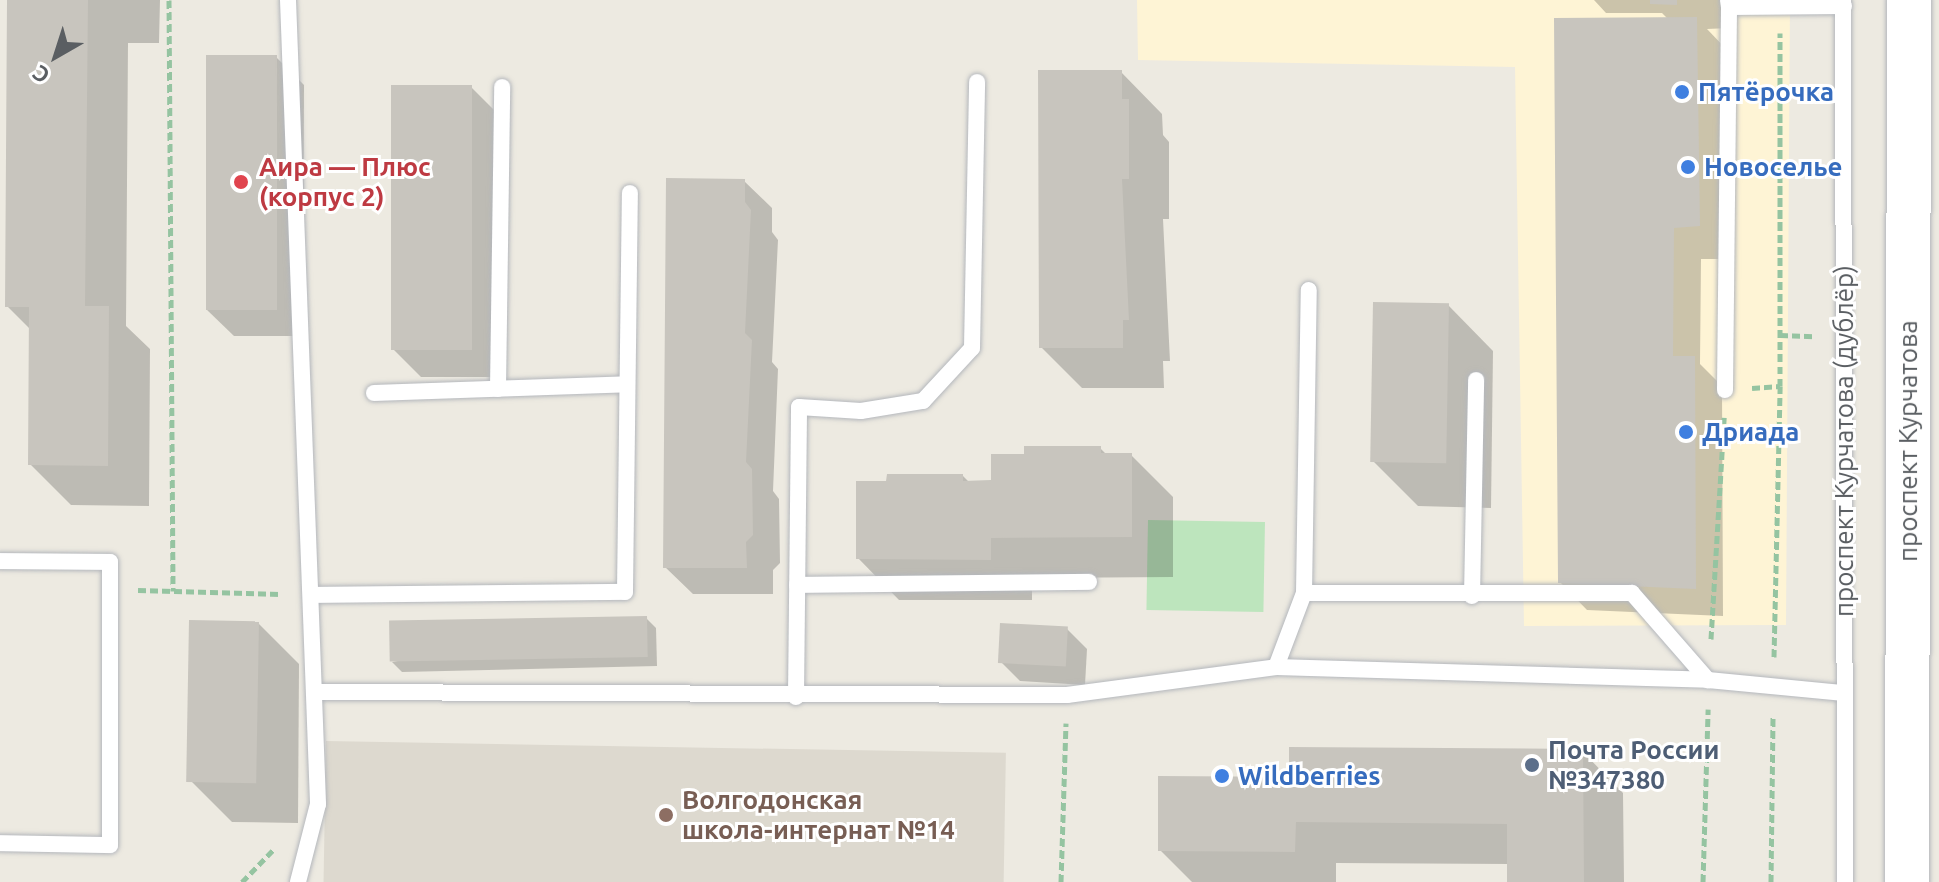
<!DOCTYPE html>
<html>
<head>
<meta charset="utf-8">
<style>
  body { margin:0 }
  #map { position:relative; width:1939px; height:882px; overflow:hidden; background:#edeae1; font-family:Ubuntu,sans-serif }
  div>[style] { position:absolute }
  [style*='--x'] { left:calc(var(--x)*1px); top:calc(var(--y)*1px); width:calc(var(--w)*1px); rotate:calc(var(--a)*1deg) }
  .commercial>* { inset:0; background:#fef4d5 }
  .education>* { inset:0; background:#ddd9cf; transform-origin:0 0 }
  .green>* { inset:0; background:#bde5bd; transform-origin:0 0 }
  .shadow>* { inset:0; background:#0003 }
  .building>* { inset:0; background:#c8c5be; transform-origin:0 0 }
  .path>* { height:5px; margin-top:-2.5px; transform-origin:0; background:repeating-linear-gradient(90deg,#95c4a1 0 8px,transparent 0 12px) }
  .roads { filter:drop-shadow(0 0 2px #b4b7bc) drop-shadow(0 0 2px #b4b7bc) }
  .lane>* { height:16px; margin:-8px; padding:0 8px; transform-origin:8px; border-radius:8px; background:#fff }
  .secondary>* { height:44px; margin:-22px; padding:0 22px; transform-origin:22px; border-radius:22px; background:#fff }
  .dots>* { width:22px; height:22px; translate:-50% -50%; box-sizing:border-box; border:4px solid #fff; border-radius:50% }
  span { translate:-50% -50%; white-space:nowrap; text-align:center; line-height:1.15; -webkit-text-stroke:6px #fff; paint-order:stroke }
  .shop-label { font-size:26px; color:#366cbe; font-weight:700 }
  .left { translate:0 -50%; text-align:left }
  .health-label { font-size:26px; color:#be3a42; font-weight:700 }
  .street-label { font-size:26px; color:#5a5e62 }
  .service-label { font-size:26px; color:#4e5e75; font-weight:700 }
  .education-label { font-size:26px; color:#785e54; font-weight:700 }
  .north { position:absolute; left:16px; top:16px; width:80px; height:80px; -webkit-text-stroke:6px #fff; paint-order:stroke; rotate:219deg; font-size:22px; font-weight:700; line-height:32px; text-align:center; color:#5a5e62 }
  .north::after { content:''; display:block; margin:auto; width:28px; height:36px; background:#5a5e62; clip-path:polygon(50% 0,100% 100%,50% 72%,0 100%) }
</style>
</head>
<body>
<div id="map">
  <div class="commercial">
    <i style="clip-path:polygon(1137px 0,1790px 0,1786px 625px,1524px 626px,1515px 67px,1138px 60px)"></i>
  </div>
  <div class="education">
    <i style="left:326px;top:741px;width:680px;height:141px;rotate:1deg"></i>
  </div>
  <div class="green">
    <i style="left:1148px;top:520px;width:117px;height:90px;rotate:1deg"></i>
  </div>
  <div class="shadow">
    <i style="clip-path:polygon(40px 0,160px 0,159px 43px,128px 43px,126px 326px,150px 349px,149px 506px,71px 505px,30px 464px,31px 330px,7px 306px)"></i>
    <i style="clip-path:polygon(1594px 0,1729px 0,1730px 28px,1707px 29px,1730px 53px,1733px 259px,1701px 259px,1700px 364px,1722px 386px,1723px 616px,1587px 610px,1560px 582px,1668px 19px,1662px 13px,1606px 13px)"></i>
    <i style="clip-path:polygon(276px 57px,304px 85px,303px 336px,234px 336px,206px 309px)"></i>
    <i style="clip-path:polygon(1121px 72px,1162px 114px,1163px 135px,1169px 142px,1169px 219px,1163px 219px,1170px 361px,1163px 361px,1164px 388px,1082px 388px,1041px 347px)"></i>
    <i style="clip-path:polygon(471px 87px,499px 115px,500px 377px,421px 377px,393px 349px)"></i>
    <i style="clip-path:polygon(744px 181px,772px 208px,772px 232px,778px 240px,772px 362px,778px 369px,773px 491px,779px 499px,780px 563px,773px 570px,773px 594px,693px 594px,665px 567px)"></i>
    <i style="clip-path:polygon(1448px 305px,1493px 351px,1491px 508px,1418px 506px,1373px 461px)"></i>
    <i style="clip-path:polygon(1100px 448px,1107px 455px,1131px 455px,1173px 497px,1173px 577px,1032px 578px,1032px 600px,899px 600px,858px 558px,888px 483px,963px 476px,970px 483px,994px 482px,1026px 456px)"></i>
    <i style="clip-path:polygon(646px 618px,656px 628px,657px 666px,402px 672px,392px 662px)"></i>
    <i style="clip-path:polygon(258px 623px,299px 664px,298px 823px,232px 822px,191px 781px)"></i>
    <i style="clip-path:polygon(1067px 629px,1087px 649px,1085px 685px,1020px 681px,1001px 662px)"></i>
    <i style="clip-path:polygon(1582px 751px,1623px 793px,1624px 882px,1509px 882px,1509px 864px,1336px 863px,1336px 882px,1192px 882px,1160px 850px,1291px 779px)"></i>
  </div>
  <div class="building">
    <i style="clip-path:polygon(7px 0,88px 0,85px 306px,109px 306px,108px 466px,28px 465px,29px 307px,5px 307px)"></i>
    <i style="clip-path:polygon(1650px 0,1677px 0,1677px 5px,1650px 4px)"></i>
    <i style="clip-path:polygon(1697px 17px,1700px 226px,1674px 228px,1673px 356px,1695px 356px,1696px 589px,1558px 583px,1554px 18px)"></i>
    <i style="left:206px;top:55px;width:71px;height:255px"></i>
    <i style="clip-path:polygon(1038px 70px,1122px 70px,1122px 99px,1129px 99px,1129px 179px,1122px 179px,1129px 320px,1123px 320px,1123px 348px,1039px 348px)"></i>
    <i style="left:391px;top:85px;width:81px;height:265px"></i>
    <i style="clip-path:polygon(666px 178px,745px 179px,745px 202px,751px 210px,745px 333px,752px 340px,746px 462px,752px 469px,753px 535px,746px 542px,747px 568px,663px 568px)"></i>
    <i style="left:1373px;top:302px;width:76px;height:160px;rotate:1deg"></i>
    <i style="clip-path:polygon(1024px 446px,1101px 446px,1101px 453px,1132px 453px,1132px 537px,991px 538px,991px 560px,856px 559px,856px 481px,886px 481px,887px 474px,963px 474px,963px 481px,991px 480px,991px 454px,1024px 454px)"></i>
    <i style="left:647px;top:616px;width:41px;height:258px;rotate:89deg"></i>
    <i style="left:189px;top:620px;width:70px;height:162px;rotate:1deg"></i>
    <i style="left:1000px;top:623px;width:68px;height:40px;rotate:3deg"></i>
    <i style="clip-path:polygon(1289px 747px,1583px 749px,1584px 882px,1507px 882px,1507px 824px,1296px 822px,1295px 852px,1158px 851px,1158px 776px,1289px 777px)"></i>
  </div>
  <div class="path">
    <i style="--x:169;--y:0;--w:591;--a:89.61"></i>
    <i style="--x:1780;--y:335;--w:34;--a:2"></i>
    <i style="--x:1752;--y:388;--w:28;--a:-4"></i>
    <i style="--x:1780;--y:386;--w:353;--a:-90"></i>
    <i style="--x:138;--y:590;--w:142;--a:1.6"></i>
    <i style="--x:1711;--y:639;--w:222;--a:-86.6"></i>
    <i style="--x:1774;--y:657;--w:271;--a:-88.7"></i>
    <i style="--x:242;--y:882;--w:47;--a:-45.9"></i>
    <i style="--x:1061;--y:882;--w:159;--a:-88.2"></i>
    <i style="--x:1703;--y:882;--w:173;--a:-88.3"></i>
    <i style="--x:1771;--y:882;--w:167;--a:-89.3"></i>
  </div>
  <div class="roads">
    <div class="lane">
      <i style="--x:288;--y:0;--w:805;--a:87.86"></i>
      <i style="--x:318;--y:804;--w:81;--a:104.4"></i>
      <i style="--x:1728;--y:0;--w:7;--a:82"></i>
      <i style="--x:1729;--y:7;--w:115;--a:-0.5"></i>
      <i style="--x:1843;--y:0;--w:882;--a:89.87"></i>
      <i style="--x:498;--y:389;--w:302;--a:-89.2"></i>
      <i style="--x:1725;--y:390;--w:383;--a:-89.4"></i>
      <i style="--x:374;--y:393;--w:253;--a:-2"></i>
      <i style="--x:0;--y:561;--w:110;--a:0.5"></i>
      <i style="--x:110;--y:562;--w:283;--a:90"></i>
      <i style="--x:110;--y:845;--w:110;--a:-179"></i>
      <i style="--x:797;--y:585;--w:292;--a:-0.6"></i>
      <i style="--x:1304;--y:593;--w:303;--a:-89.1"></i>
      <i style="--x:313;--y:595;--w:312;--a:-0.6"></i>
      <i style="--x:625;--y:592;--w:399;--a:-89.3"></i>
      <i style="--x:1472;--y:596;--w:216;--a:-88.9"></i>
      <i style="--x:1276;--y:667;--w:79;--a:-69.3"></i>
      <i style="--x:1304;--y:593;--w:328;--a:0"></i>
      <i style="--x:1632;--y:593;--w:116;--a:48.9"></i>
      <i style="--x:315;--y:692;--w:752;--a:0.23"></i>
      <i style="--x:1067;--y:695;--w:211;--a:-7.6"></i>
      <i style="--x:1276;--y:667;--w:432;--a:1.7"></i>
      <i style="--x:1708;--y:680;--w:137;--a:5.5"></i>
      <i style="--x:796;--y:697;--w:290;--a:-89.4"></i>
      <i style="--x:799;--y:407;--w:62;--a:3.7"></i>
      <i style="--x:861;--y:411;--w:63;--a:-9.2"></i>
      <i style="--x:923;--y:401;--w:72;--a:-47.2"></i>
      <i style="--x:972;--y:348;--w:266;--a:-88.9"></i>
    </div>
    <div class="secondary">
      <i style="--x:1907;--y:882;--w:882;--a:-89.87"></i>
    </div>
  </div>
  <div class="dots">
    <i style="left:1682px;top:92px;background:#3f7fe0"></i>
    <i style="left:1688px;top:167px;background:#3f7fe0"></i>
    <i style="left:241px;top:182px;background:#e0444e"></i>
    <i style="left:1686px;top:432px;background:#3f7fe0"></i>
    <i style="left:1532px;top:765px;background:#5c6f8a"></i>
    <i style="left:1222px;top:776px;background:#3f7fe0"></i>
    <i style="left:666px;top:815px;background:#8d6e63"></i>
  </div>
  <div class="shop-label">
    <span class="left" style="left:1698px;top:92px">Пятёрочка</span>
    <span class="left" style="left:1704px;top:167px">Новоселье</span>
    <span class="left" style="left:1702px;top:432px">Дриада</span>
    <span class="left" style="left:1238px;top:776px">Wildberries</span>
  </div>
  <div class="health-label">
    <span class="left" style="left:259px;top:182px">Аира — Плюс<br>(корпус 2)</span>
  </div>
  <div class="street-label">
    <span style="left:1844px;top:441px;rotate:-90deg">проспект Курчатова (дублёр)</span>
    <span style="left:1908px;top:441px;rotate:-90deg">проспект Курчатова</span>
  </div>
  <div class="service-label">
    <span class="left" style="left:1548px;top:765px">Почта России<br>№347380</span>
  </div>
  <div class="education-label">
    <span class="left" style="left:682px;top:815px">Волгодонская<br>школа-интернат №14</span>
  </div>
  <div class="north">С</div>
</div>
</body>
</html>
